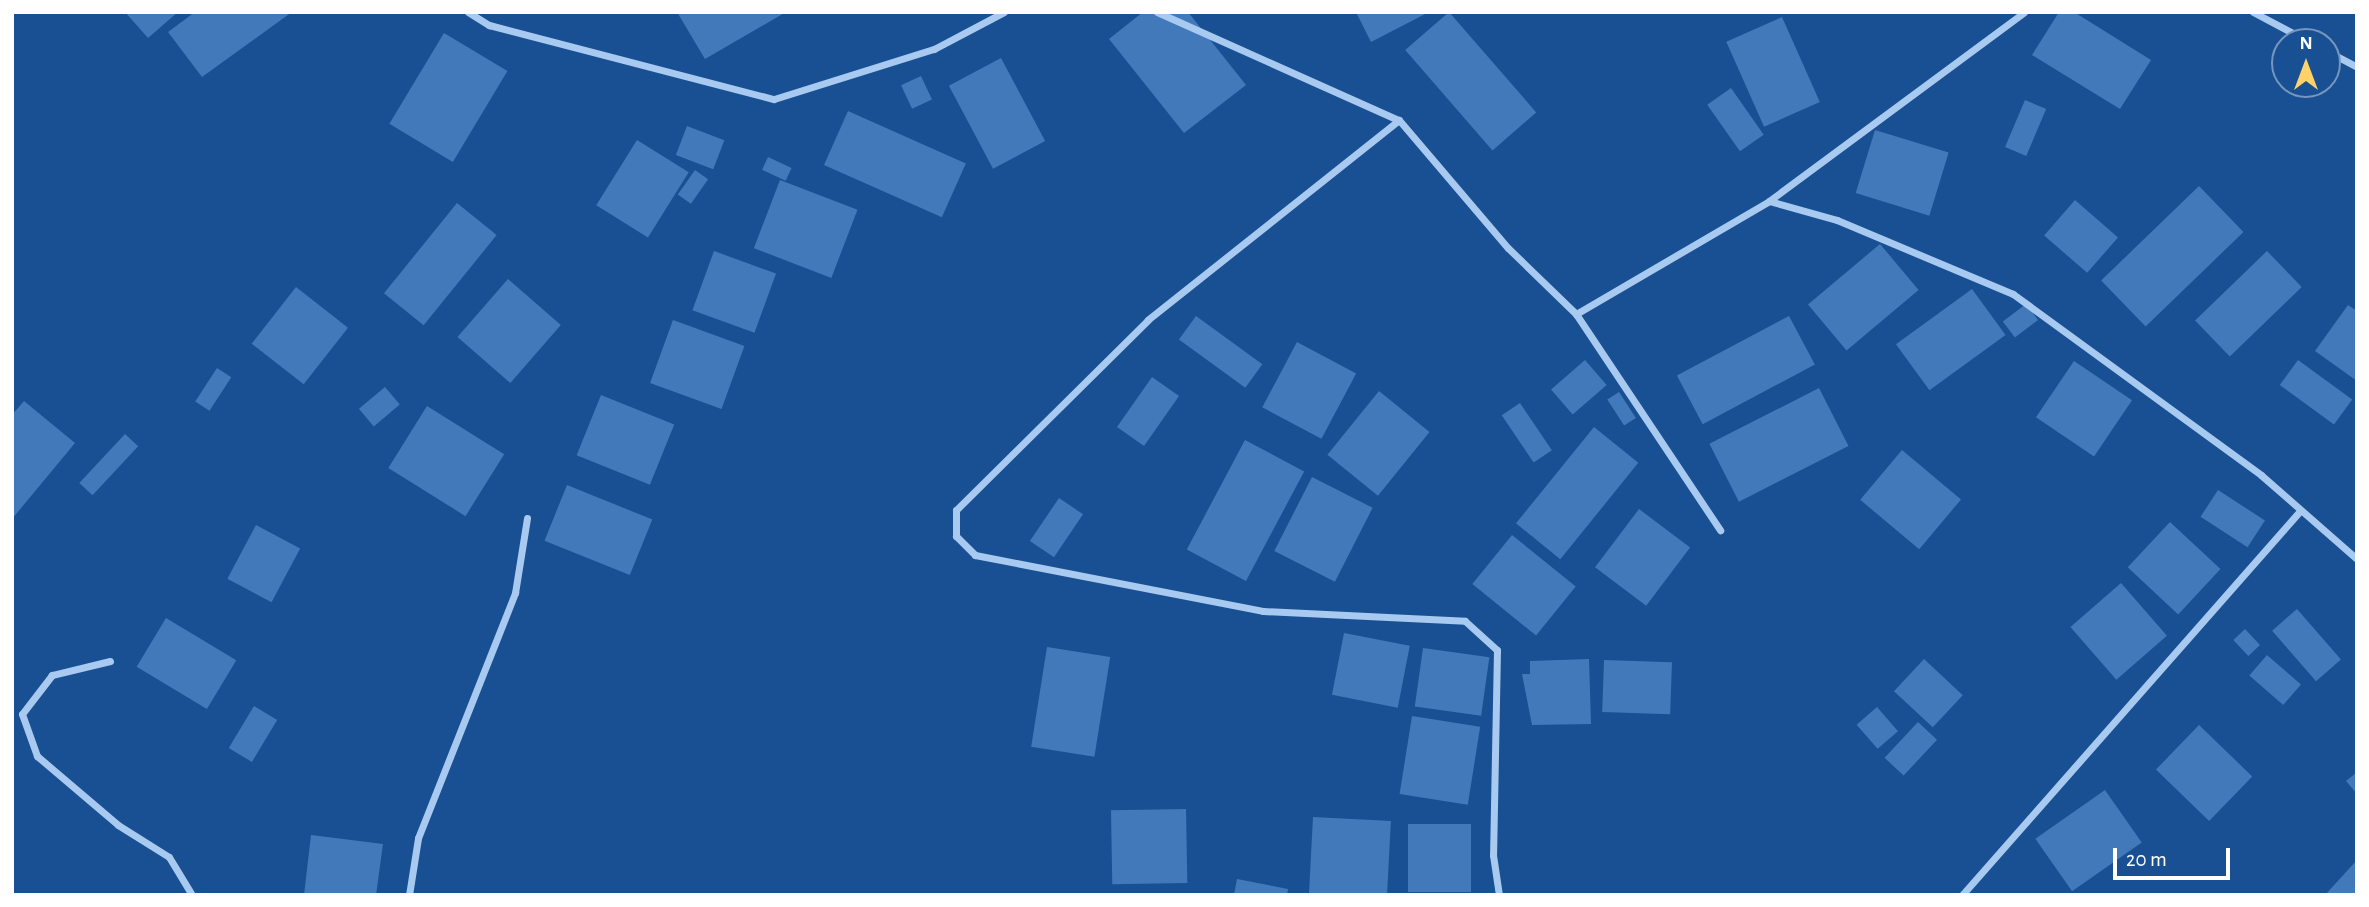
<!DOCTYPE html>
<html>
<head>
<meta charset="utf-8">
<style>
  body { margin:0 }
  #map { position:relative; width:2369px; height:907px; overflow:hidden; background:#195093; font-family:"Alegreya Sans",sans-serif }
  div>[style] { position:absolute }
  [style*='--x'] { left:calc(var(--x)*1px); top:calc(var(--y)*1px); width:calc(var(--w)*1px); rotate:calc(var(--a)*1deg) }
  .building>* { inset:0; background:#4279ba; transform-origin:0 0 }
  .minor>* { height:7px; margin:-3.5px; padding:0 3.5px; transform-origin:3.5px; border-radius:3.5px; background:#a9caf0 }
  span { translate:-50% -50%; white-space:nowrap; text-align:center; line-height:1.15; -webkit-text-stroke:5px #195093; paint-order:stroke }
  .frame { position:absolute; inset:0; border:14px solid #fff; pointer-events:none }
  .north { position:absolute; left:2271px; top:28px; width:70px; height:70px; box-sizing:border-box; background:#195093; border:2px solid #7596be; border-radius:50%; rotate:0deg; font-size:19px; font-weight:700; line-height:28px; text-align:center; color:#fff }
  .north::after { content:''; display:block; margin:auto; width:24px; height:32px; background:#ffd168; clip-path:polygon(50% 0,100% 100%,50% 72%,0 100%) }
  .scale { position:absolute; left:2113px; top:848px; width:117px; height:32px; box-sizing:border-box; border:4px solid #fff; border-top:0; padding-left:9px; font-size:21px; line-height:24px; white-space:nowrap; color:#fff; -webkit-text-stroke:5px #195093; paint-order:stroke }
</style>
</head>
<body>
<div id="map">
  <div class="building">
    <i style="clip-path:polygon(125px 12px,178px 12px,148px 38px)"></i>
    <i style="clip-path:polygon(195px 12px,292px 12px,202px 77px,168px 32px)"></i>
    <i style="clip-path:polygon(677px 12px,786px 12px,705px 59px)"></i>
    <i style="clip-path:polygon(1143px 12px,1188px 12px,1246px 85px,1184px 133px,1109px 39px)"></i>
    <i style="clip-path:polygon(1356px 12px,1429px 12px,1371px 42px)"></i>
    <i style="left:1449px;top:12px;width:133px;height:58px;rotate:49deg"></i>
    <i style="clip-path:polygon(2059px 12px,2074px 12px,2151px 60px,2120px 109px,2032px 55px)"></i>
    <i style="left:1782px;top:17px;width:93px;height:61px;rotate:66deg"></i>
    <i style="left:444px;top:33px;width:74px;height:106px;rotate:31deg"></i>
    <i style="left:1001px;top:58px;width:94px;height:59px;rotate:62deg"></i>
    <i style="left:921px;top:76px;width:26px;height:22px;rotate:65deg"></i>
    <i style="left:1731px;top:88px;width:57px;height:29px;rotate:55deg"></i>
    <i style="left:2025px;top:100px;width:23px;height:51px;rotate:23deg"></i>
    <i style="left:848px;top:111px;width:129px;height:59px;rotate:24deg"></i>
    <i style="left:687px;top:126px;width:40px;height:31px;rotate:21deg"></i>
    <i style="left:1875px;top:130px;width:77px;height:66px;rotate:17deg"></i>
    <i style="left:637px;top:140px;width:61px;height:77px;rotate:32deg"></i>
    <i style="left:768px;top:157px;width:26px;height:14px;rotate:25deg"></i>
    <i style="left:695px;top:170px;width:16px;height:30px;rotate:35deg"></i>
    <i style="left:780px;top:180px;width:83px;height:73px;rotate:21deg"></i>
    <i style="left:2199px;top:186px;width:64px;height:136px;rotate:46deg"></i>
    <i style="left:2075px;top:200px;width:57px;height:47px;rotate:41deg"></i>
    <i style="left:457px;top:203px;width:51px;height:116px;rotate:39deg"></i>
    <i style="left:1880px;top:244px;width:60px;height:94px;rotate:50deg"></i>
    <i style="left:714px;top:251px;width:66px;height:63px;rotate:20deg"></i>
    <i style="left:2267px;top:251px;width:50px;height:100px;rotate:46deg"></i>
    <i style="left:508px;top:279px;width:70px;height:77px;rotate:41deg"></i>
    <i style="left:296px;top:287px;width:66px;height:72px;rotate:38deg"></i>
    <i style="left:1972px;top:289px;width:57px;height:94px;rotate:54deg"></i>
    <i style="left:2026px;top:304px;width:20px;height:29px;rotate:53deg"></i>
    <i style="clip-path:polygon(2348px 305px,2357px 311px,2357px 381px,2315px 351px)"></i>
    <i style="left:1196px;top:316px;width:82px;height:29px;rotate:36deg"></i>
    <i style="left:1789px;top:316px;width:55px;height:127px;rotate:62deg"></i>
    <i style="left:673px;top:320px;width:76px;height:67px;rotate:20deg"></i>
    <i style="left:1297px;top:342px;width:67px;height:74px;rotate:28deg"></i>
    <i style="left:1585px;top:360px;width:33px;height:45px;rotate:49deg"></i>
    <i style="left:2298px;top:360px;width:67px;height:31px;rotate:36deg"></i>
    <i style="left:2074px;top:361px;width:70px;height:68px;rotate:34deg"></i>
    <i style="left:217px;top:368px;width:17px;height:40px;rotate:33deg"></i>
    <i style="left:1152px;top:377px;width:33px;height:61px;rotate:35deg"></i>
    <i style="left:385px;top:387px;width:23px;height:34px;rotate:50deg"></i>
    <i style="left:1819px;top:388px;width:65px;height:123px;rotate:63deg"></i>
    <i style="left:1379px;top:391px;width:65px;height:82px;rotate:39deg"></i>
    <i style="left:1619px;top:392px;width:31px;height:14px;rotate:57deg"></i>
    <i style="left:601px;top:395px;width:79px;height:65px;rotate:22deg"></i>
    <i style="clip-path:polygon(24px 401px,75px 443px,12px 519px,12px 415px)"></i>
    <i style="left:1520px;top:403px;width:57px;height:22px;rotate:56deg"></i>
    <i style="left:427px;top:406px;width:91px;height:73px;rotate:32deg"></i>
    <i style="left:1594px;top:427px;width:57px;height:124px;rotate:39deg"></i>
    <i style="left:125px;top:434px;width:18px;height:67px;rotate:43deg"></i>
    <i style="left:1245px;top:440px;width:67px;height:124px;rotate:28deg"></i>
    <i style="left:1902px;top:450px;width:77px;height:65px;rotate:40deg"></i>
    <i style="left:1312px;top:477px;width:68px;height:83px;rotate:27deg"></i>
    <i style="left:567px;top:485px;width:92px;height:60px;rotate:22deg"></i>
    <i style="left:2218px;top:490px;width:56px;height:32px;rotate:33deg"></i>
    <i style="left:1059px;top:498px;width:29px;height:52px;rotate:34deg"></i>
    <i style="left:1639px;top:509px;width:64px;height:73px;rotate:37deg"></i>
    <i style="left:2170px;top:522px;width:69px;height:62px;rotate:43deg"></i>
    <i style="left:256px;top:525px;width:50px;height:61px;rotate:28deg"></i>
    <i style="left:1512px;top:535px;width:82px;height:63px;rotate:39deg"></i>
    <i style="left:2121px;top:583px;width:70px;height:67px;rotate:49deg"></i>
    <i style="left:2297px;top:609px;width:67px;height:33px;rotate:49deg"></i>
    <i style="left:166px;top:618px;width:82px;height:57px;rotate:31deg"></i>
    <i style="left:2245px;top:629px;width:22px;height:16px;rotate:47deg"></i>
    <i style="left:1344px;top:633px;width:67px;height:63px;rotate:11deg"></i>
    <i style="left:1047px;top:647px;width:64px;height:101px;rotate:9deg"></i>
    <i style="left:1423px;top:648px;width:67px;height:59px;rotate:8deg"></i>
    <i style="left:2267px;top:655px;width:45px;height:27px;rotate:41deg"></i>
    <i style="clip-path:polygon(1589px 659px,1591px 724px,1532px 725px,1522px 674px,1530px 674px,1530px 661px)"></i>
    <i style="left:1924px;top:659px;width:53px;height:44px;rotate:43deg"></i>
    <i style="left:1604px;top:660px;width:68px;height:52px;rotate:2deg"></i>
    <i style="left:254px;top:706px;width:27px;height:49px;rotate:31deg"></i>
    <i style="left:1877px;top:707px;width:32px;height:27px;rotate:49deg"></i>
    <i style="left:1412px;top:716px;width:69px;height:79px;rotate:9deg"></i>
    <i style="left:1918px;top:722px;width:26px;height:49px;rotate:43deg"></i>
    <i style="left:2199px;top:725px;width:74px;height:62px;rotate:44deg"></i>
    <i style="clip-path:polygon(2357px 772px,2357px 794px,2346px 781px)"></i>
    <i style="left:2105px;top:790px;width:64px;height:85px;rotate:55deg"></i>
    <i style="left:1186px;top:809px;width:74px;height:75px;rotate:89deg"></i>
    <i style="left:1313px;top:817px;width:78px;height:78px;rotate:3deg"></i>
    <i style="left:1408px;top:824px;width:63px;height:68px"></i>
    <i style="clip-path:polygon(311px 835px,383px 844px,376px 895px,304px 895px)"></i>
    <i style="clip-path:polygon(2357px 860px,2357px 895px,2325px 895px)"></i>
    <i style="clip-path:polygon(1237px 879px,1288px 889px,1287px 895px,1234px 895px)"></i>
  </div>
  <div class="minor">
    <i style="--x:468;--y:12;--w:25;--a:32"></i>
    <i style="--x:489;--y:25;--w:294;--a:14.6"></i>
    <i style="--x:774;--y:99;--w:168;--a:-17.4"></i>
    <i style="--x:934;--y:49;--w:79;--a:-27.9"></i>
    <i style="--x:1157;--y:12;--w:265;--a:24.1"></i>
    <i style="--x:1399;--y:120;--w:168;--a:49.6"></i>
    <i style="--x:1508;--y:248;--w:95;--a:44.1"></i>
    <i style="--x:1576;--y:314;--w:224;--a:-30.3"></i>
    <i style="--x:1769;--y:201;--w:71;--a:15.6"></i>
    <i style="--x:1837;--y:220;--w:191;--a:22.8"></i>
    <i style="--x:2013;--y:294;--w:307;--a:36.1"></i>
    <i style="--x:2261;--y:475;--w:128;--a:41.2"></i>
    <i style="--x:2253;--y:12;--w:64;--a:27.8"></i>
    <i style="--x:2327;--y:51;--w:34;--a:28"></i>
    <i style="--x:1399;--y:120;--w:321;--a:141.5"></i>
    <i style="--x:1148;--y:320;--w:270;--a:135.3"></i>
    <i style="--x:956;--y:510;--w:26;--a:90"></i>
    <i style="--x:956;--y:536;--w:27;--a:45"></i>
    <i style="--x:975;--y:555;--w:293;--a:11"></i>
    <i style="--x:1263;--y:611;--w:202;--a:2.8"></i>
    <i style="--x:1465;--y:621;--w:43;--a:42.2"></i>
    <i style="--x:1497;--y:650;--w:205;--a:91.1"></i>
    <i style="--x:1493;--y:855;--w:40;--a:81.5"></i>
    <i style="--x:1769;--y:201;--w:317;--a:-36.5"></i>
    <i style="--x:1576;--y:314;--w:260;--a:56.3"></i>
    <i style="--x:110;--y:661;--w:60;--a:166.4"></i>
    <i style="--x:52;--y:675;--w:49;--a:127.6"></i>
    <i style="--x:22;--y:714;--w:45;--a:70.3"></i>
    <i style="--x:37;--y:756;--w:106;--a:40.4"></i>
    <i style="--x:118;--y:825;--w:60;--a:32.1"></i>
    <i style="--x:169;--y:857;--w:44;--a:58.8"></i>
    <i style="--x:409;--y:895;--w:58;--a:-81"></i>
    <i style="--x:418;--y:838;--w:264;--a:-68.4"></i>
    <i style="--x:515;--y:593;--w:76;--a:-80.9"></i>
    <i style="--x:1962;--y:895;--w:512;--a:-48.65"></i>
  </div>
  <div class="frame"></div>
  <div class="north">N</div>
  <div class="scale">20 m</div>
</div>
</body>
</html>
